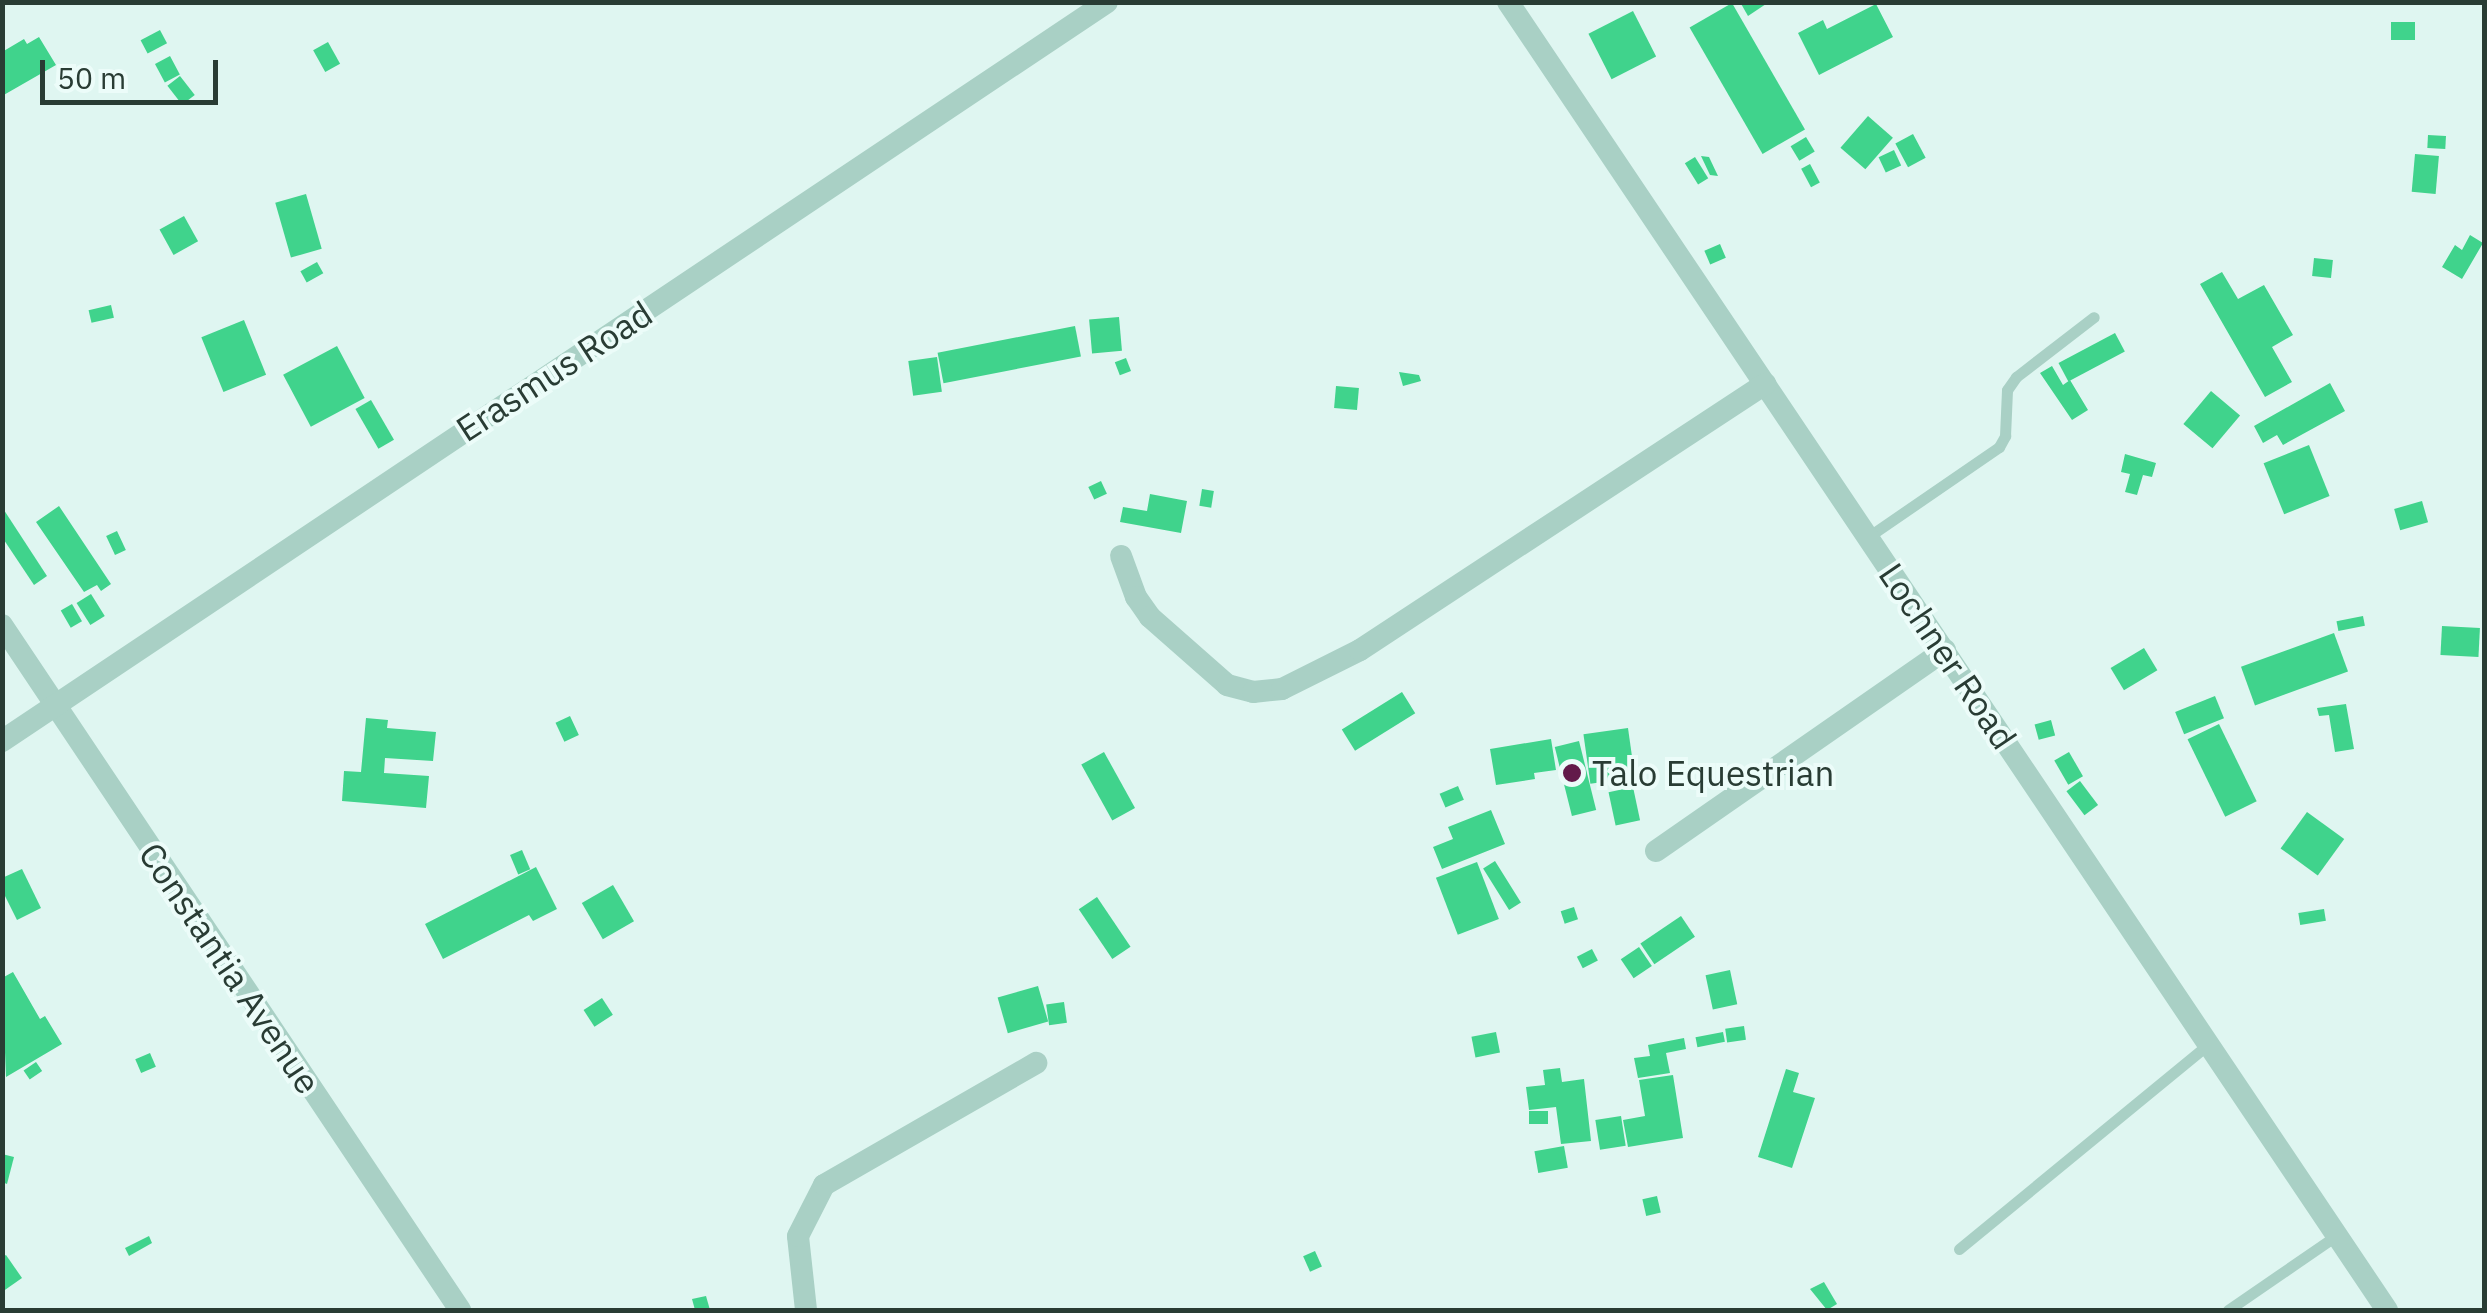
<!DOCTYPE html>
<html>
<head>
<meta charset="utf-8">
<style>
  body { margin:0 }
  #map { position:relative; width:2487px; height:1313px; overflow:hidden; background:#dff6f1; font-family:"IBM Plex Sans",sans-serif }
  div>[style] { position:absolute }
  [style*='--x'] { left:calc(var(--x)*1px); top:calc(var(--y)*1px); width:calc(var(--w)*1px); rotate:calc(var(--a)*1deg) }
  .building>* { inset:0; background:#40d38c; transform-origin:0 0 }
  .lane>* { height:11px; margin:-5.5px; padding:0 5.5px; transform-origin:5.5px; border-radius:5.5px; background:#a9d0c5 }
  .street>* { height:22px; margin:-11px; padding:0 11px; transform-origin:11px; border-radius:11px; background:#a9d0c5 }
  .dots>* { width:28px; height:28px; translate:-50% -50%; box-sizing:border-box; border:5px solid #ecfcf9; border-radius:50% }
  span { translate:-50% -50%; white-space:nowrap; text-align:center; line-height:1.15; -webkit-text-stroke:8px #ecfcf9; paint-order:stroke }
  .street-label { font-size:35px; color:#293c34 }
  .poi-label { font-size:35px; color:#293c34 }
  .left { translate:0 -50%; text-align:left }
  .frame { position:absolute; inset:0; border:5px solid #293c34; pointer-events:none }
  .scale { position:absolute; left:40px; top:60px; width:178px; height:45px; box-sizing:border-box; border:5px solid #293c34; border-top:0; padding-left:12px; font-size:30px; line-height:35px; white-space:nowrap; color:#293c34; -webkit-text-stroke:8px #ecfcf9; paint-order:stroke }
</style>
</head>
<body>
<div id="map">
  <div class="building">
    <i style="clip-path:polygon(1740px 2px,1769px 2px,1748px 16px)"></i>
    <i style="left:1732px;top:3px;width:146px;height:49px;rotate:60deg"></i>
    <i style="clip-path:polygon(1876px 4px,1893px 37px,1819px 75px,1798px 33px,1823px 20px,1827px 29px)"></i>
    <i style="left:1633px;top:11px;width:51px;height:50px;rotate:63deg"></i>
    <i style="left:2391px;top:22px;width:24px;height:18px"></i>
    <i style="left:160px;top:30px;width:15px;height:22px;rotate:62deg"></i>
    <i style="clip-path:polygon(39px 37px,56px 65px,2px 96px,2px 52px,24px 39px,27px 44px)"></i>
    <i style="left:328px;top:42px;width:25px;height:17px;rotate:61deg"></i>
    <i style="left:170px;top:56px;width:21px;height:17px;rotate:62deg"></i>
    <i style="left:180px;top:76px;width:24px;height:16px;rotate:52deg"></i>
    <i style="left:1868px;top:116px;width:33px;height:42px;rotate:41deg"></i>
    <i style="left:1913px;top:134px;width:27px;height:20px;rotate:62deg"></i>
    <i style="left:2428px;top:135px;width:18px;height:13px;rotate:3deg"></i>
    <i style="left:1806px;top:137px;width:17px;height:18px;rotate:59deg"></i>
    <i style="left:1894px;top:150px;width:17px;height:17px;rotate:65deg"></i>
    <i style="left:2415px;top:154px;width:24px;height:38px;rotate:5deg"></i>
    <i style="clip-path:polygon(1701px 156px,1709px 157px,1718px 176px,1710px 175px)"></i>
    <i style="left:1695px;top:157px;width:25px;height:12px;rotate:58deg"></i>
    <i style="left:1810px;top:164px;width:21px;height:10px;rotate:62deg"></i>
    <i style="left:306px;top:194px;width:57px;height:32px;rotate:74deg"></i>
    <i style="left:184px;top:216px;width:29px;height:28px;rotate:61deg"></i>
    <i style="clip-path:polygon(2470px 235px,2483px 243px,2462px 279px,2442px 267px,2455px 245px,2462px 250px)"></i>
    <i style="left:1720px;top:244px;width:15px;height:17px;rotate:67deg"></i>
    <i style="left:2314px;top:258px;width:19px;height:18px;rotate:6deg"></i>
    <i style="left:317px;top:262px;width:13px;height:19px;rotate:61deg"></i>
    <i style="clip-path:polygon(2222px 272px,2238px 299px,2264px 285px,2293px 335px,2272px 347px,2292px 382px,2265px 397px,2200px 284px)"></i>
    <i style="left:111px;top:305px;width:13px;height:23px;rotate:77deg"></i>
    <i style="left:1119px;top:317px;width:34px;height:30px;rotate:85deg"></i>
    <i style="left:244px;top:320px;width:59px;height:46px;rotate:68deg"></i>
    <i style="left:1075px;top:326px;width:31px;height:140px;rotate:79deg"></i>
    <i style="left:2115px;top:333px;width:21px;height:64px;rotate:62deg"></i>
    <i style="left:337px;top:346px;width:59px;height:61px;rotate:62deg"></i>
    <i style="left:937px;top:357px;width:35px;height:29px;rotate:82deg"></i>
    <i style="left:1126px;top:358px;width:14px;height:12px;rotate:69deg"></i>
    <i style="clip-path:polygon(2052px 366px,2063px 385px,2070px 380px,2088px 410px,2072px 420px,2040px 373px)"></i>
    <i style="clip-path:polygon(1399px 372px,1419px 375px,1421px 381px,1403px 386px)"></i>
    <i style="clip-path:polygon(2330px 383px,2345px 411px,2283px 445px,2277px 435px,2263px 443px,2254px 426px)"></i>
    <i style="left:1336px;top:386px;width:23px;height:22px;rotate:5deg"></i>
    <i style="left:2211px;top:391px;width:38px;height:43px;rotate:40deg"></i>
    <i style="left:371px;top:400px;width:46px;height:18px;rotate:60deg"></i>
    <i style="left:2309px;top:445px;width:55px;height:49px;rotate:68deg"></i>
    <i style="clip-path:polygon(2125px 454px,2156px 463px,2152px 477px,2143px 475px,2137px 495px,2125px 492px,2130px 474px,2121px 472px)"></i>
    <i style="left:1101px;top:481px;width:14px;height:14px;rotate:65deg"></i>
    <i style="left:1202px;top:489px;width:12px;height:17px;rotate:9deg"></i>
    <i style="clip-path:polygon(1150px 494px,1187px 501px,1181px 533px,1120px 522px,1123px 507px,1147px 511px)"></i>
    <i style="left:2422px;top:501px;width:22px;height:29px;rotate:74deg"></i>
    <i style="clip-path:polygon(59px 506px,111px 584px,101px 591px,97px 585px,84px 592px,36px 522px)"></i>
    <i style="clip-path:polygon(2px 507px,47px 576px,34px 585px,2px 537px)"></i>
    <i style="left:117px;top:531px;width:21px;height:12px;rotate:65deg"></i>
    <i style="left:91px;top:594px;width:26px;height:17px;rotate:58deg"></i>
    <i style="left:72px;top:604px;width:20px;height:13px;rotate:60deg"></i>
    <i style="left:2363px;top:616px;width:10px;height:27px;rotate:79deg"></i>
    <i style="left:2442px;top:626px;width:38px;height:29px;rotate:3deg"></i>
    <i style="left:2334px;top:633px;width:41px;height:99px;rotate:70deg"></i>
    <i style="left:2144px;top:648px;width:26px;height:39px;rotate:59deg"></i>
    <i style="left:1402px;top:692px;width:25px;height:71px;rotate:58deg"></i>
    <i style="left:2215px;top:696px;width:24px;height:43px;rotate:68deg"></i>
    <i style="clip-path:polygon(2346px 704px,2354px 749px,2335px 752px,2329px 715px,2319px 716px,2317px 708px)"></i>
    <i style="left:570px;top:716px;width:21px;height:16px;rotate:65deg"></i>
    <i style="clip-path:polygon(366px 718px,388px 720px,387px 728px,436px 732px,433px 761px,385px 758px,384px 773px,429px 776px,426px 808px,342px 801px,344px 771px,361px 772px)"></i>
    <i style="left:2051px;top:720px;width:16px;height:17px;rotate:75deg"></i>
    <i style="left:2219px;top:724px;width:86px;height:35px;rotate:64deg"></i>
    <i style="left:1628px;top:728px;width:50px;height:45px;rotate:82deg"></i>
    <i style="clip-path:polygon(1551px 739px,1556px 770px,1534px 773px,1535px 779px,1496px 785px,1490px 749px)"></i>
    <i style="left:1579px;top:741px;width:71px;height:25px;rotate:76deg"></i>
    <i style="left:1104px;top:752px;width:64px;height:26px;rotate:61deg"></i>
    <i style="left:2069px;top:752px;width:28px;height:17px;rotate:60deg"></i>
    <i style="left:2080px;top:781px;width:30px;height:17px;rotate:53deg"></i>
    <i style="left:1458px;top:786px;width:15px;height:20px;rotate:67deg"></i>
    <i style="left:1633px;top:787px;width:34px;height:25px;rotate:78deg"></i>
    <i style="clip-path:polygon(1491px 810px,1505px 844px,1442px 869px,1433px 847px,1453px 839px,1448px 827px)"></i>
    <i style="left:2307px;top:812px;width:46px;height:45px;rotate:36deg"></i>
    <i style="left:522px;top:850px;width:21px;height:13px;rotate:67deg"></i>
    <i style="left:1495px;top:861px;width:49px;height:14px;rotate:58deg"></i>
    <i style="left:1477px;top:862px;width:61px;height:44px;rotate:69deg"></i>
    <i style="clip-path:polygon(536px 867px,557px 909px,533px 921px,529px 915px,443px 959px,425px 924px)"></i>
    <i style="clip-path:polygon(22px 869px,41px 908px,17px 920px,2px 890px,2px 878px)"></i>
    <i style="left:613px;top:885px;width:42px;height:36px;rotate:60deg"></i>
    <i style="left:1097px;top:897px;width:60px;height:22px;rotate:56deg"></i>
    <i style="left:1574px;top:907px;width:13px;height:14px;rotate:72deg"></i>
    <i style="left:2324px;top:909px;width:12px;height:26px;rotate:81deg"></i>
    <i style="left:1681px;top:916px;width:25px;height:49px;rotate:56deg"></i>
    <i style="left:1639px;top:947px;width:23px;height:22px;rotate:56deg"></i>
    <i style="left:1592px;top:949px;width:13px;height:17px;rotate:63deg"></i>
    <i style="left:1730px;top:970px;width:35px;height:25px;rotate:78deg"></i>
    <i style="clip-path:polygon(13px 972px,40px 1019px,45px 1016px,62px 1044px,6px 1077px,2px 978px)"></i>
    <i style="left:1038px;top:986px;width:37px;height:42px;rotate:74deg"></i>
    <i style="left:602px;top:998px;width:20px;height:22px;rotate:57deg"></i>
    <i style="left:1064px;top:1002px;width:21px;height:18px;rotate:82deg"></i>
    <i style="left:1744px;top:1026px;width:14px;height:19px;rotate:82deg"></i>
    <i style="left:1496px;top:1032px;width:21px;height:25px;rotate:79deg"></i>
    <i style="left:1723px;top:1032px;width:10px;height:28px;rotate:79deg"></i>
    <i style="clip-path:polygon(1684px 1038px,1686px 1049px,1666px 1053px,1670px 1073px,1638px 1078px,1634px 1058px,1650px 1056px,1648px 1045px)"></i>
    <i style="left:150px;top:1053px;width:15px;height:16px;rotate:67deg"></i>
    <i style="left:36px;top:1062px;width:11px;height:15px;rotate:56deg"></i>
    <i style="clip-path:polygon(1560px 1068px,1562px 1082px,1584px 1079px,1591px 1141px,1561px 1144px,1556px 1107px,1529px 1110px,1526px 1087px,1545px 1085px,1543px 1070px)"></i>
    <i style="clip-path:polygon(1786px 1069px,1799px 1073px,1793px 1092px,1815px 1098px,1792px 1168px,1758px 1157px)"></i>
    <i style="clip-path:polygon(1673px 1075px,1683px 1138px,1628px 1147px,1623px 1120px,1645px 1116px,1639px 1080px)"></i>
    <i style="left:1529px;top:1111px;width:19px;height:13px"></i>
    <i style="left:1621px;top:1116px;width:30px;height:26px;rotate:81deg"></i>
    <i style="left:1564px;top:1146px;width:22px;height:30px;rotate:80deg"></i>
    <i style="clip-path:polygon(2px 1154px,14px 1157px,7px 1184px,2px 1182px)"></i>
    <i style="left:1657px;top:1196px;width:17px;height:15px;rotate:77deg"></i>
    <i style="clip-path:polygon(149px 1236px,152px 1243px,129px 1256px,125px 1248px)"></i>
    <i style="left:1315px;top:1251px;width:17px;height:13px;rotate:66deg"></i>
    <i style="clip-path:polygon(6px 1255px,22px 1278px,2px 1292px,2px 1257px)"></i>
    <i style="clip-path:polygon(1824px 1282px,1837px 1304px,1827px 1310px,1810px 1289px)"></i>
    <i style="clip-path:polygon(706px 1296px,710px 1310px,695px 1310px,692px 1299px)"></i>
  </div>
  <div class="lane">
    <i style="--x:1868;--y:537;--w:159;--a:-34.5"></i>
    <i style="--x:1999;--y:447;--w:13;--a:-61"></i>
    <i style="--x:2005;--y:436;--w:46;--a:-87.5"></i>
    <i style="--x:2007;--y:390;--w:16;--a:-55"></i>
    <i style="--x:2016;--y:377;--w:98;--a:-37.6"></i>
    <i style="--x:1959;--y:1249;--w:323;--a:-39.4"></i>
    <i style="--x:2228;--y:1310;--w:132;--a:-34.5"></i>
  </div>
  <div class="street">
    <i style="--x:1508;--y:2;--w:1576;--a:56.1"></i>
    <i style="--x:1121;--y:556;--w:44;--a:69.9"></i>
    <i style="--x:1136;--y:597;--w:24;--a:55"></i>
    <i style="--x:1150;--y:617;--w:103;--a:41.4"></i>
    <i style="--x:1227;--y:685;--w:27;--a:15"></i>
    <i style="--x:1253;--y:692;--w:29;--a:-6"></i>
    <i style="--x:1282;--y:689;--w:87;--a:-26.6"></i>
    <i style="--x:1360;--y:650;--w:485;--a:-33.3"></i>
    <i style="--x:2;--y:625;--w:824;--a:56.23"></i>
    <i style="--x:2;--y:741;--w:1329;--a:-33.77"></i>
    <i style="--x:1656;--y:851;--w:352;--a:-34.8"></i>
    <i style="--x:806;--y:1310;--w:74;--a:-96.2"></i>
    <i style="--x:798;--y:1236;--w:57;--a:-63"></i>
    <i style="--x:824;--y:1185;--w:245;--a:-29.9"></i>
  </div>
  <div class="dots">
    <i style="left:1572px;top:773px;background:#631a4a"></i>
  </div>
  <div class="street-label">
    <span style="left:554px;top:371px;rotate:-33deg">Erasmus Road</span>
    <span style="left:1948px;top:656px;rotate:56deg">Lochner Road</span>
    <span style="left:230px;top:968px;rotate:56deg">Constantia Avenue</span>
  </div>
  <div class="poi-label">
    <span class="left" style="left:1592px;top:773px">Talo Equestrian</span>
  </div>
  <div class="frame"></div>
  <div class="scale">50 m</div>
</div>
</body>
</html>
